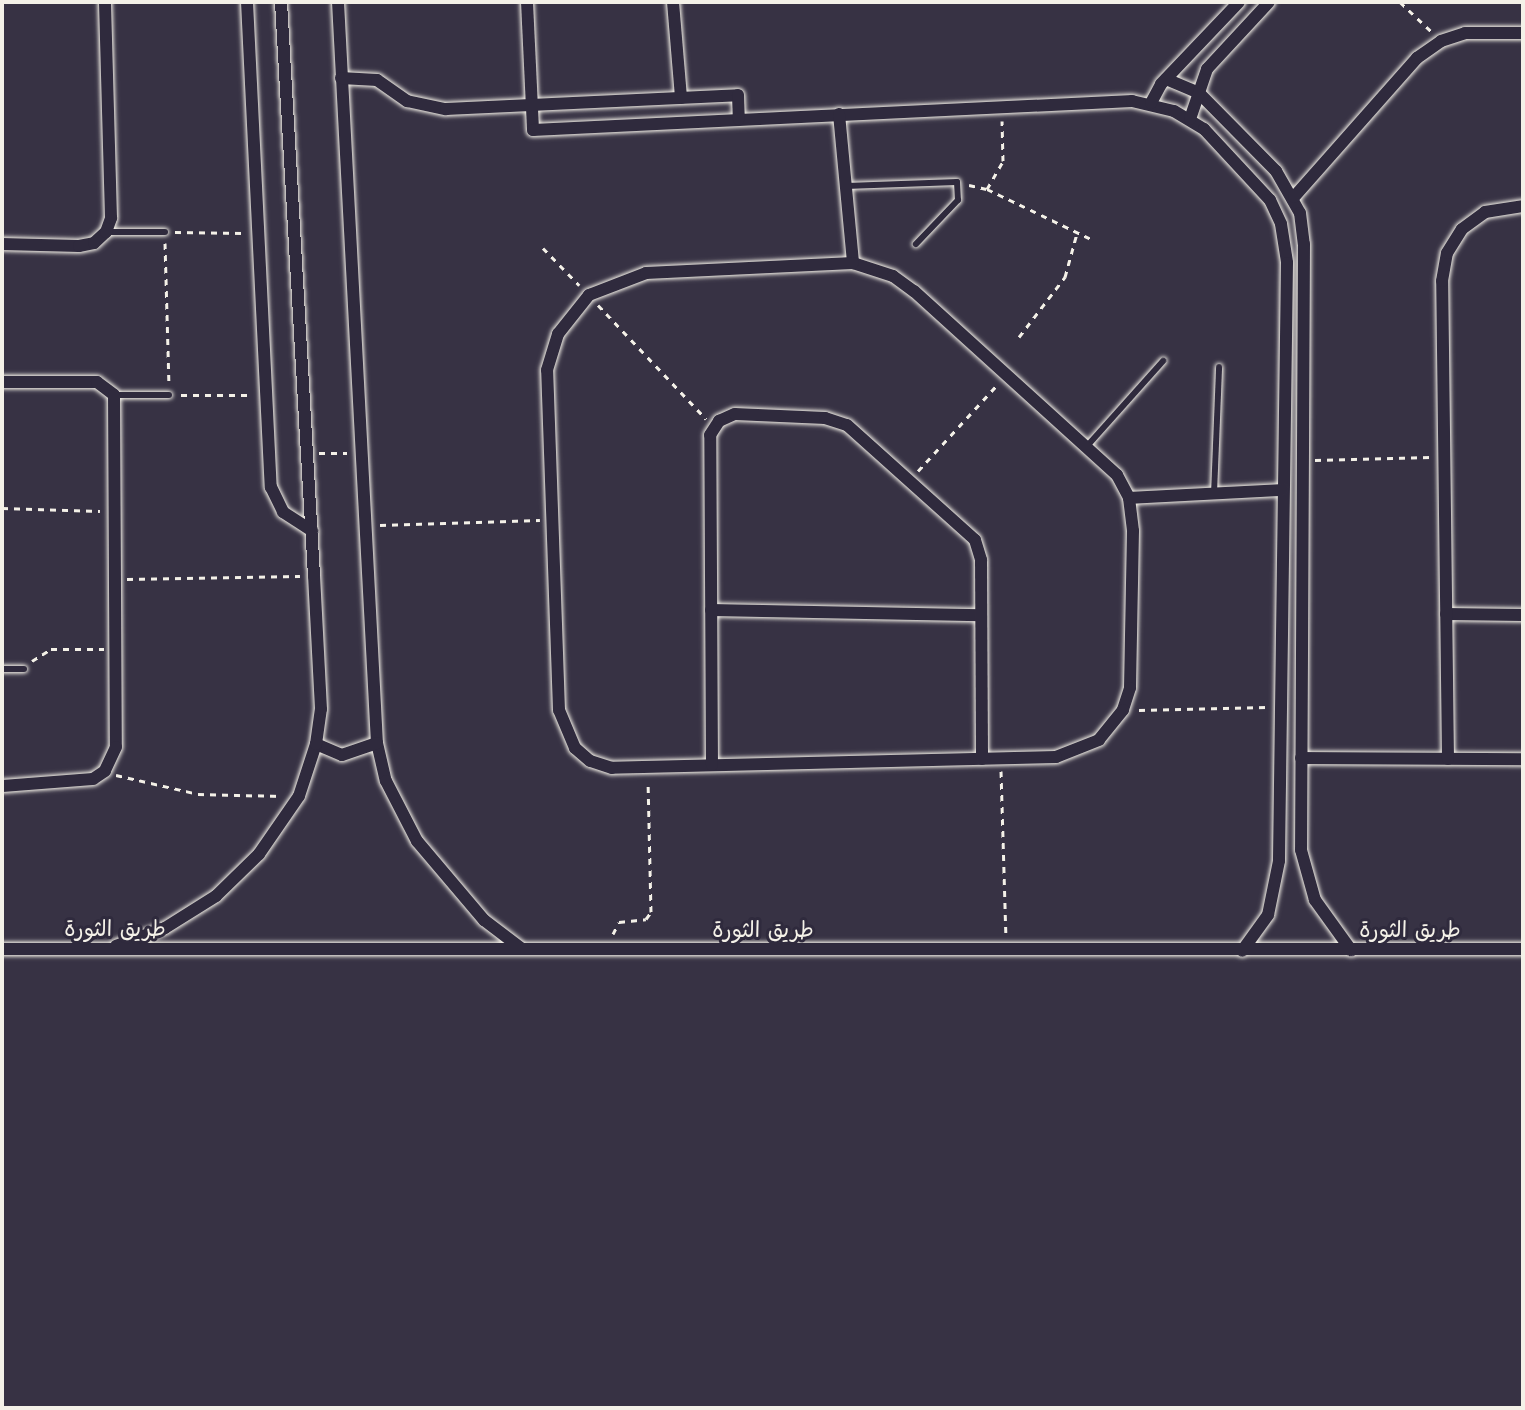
<!DOCTYPE html>
<html>
<head>
<meta charset="utf-8">
<style>
  body { margin:0 }
  #map { position:relative; width:1525px; height:1410px; overflow:hidden; background:#373244; font-family:"Shantell Sans","Playpen Sans Arabic",sans-serif }
  div>[style] { position:absolute }
  [style*='--x'] { left:calc(var(--x)*1px); top:calc(var(--y)*1px); width:calc(var(--w)*1px); rotate:calc(var(--a)*1deg) }
  .path>* { height:3px; margin-top:-1.5px; transform-origin:0; background:repeating-linear-gradient(90deg,#f4f1e8 0 6px,transparent 0 12px) }
  .roads { filter:drop-shadow(0 0 2px #f4f1e8) drop-shadow(0 0 2px #f4f1e8) }
  .service>* { height:6px; margin:-3px; padding:0 3px; transform-origin:3px; border-radius:3px; background:#2f2a3d }
  .minor>* { height:12px; margin:-6px; padding:0 6px; transform-origin:6px; border-radius:6px; background:#2f2a3d }
  span { translate:-50% -50%; white-space:nowrap; text-align:center; line-height:1.15; -webkit-text-stroke:6px #2f2a3d; paint-order:stroke }
  .street-label { font-size:22px; color:#f4f1e8 }
  .frame { position:absolute; inset:0; border:4px solid #f4f1e8; pointer-events:none }
</style>
</head>
<body>
<div id="map">
  <div class="path">
    <i style="--x:1400;--y:2;--w:44;--a:43.2"></i>
    <i style="--x:969;--y:185;--w:18;--a:13"></i>
    <i style="--x:987;--y:189;--w:118;--a:25.7"></i>
    <i style="--x:987;--y:189;--w:32;--a:-60"></i>
    <i style="--x:1003;--y:161;--w:40;--a:-91.4"></i>
    <i style="--x:175;--y:232;--w:68;--a:0.8"></i>
    <i style="--x:165;--y:243;--w:140;--a:88.4"></i>
    <i style="--x:543;--y:248;--w:52;--a:45.8"></i>
    <i style="--x:598;--y:305;--w:157;--a:46.5"></i>
    <i style="--x:1019;--y:337;--w:76;--a:-52.5"></i>
    <i style="--x:1065;--y:277;--w:46;--a:-74.7"></i>
    <i style="--x:181;--y:395;--w:72;--a:0"></i>
    <i style="--x:319;--y:453;--w:28;--a:0"></i>
    <i style="--x:1315;--y:460;--w:116;--a:-1.5"></i>
    <i style="--x:918;--y:471;--w:117;--a:-47.4"></i>
    <i style="--x:2;--y:508;--w:98;--a:1.8"></i>
    <i style="--x:380;--y:525;--w:160;--a:-1.8"></i>
    <i style="--x:127;--y:579;--w:173;--a:-1"></i>
    <i style="--x:32;--y:661;--w:22;--a:-32"></i>
    <i style="--x:51;--y:649;--w:53;--a:0"></i>
    <i style="--x:1139;--y:710;--w:128;--a:-1.3"></i>
    <i style="--x:1001;--y:771;--w:164;--a:88.3"></i>
    <i style="--x:116;--y:775;--w:84;--a:13"></i>
    <i style="--x:198;--y:794;--w:84;--a:1.4"></i>
    <i style="--x:613;--y:934;--w:13;--a:-63"></i>
    <i style="--x:619;--y:922;--w:27;--a:-6"></i>
    <i style="--x:646;--y:919;--w:9;--a:-54"></i>
    <i style="--x:651;--y:912;--w:130;--a:-91.3"></i>
  </div>
  <div class="roads">
    <div class="service">
      <i style="--x:846;--y:186;--w:111;--a:-2.1"></i>
      <i style="--x:957;--y:182;--w:18;--a:87"></i>
      <i style="--x:958;--y:200;--w:61;--a:133.7"></i>
      <i style="--x:106;--y:232;--w:59;--a:0"></i>
      <i style="--x:114;--y:395;--w:55;--a:0"></i>
      <i style="--x:1088;--y:445;--w:113;--a:-48.2"></i>
      <i style="--x:1214;--y:494;--w:127;--a:-87.7"></i>
      <i style="--x:2;--y:669;--w:22;--a:0"></i>
    </div>
    <div class="minor">
      <i style="--x:247;--y:2;--w:486;--a:87.2"></i>
      <i style="--x:271;--y:487;--w:28;--a:64"></i>
      <i style="--x:283;--y:512;--w:35;--a:33"></i>
      <i style="--x:338;--y:2;--w:742;--a:86.99"></i>
      <i style="--x:377;--y:743;--w:39;--a:77"></i>
      <i style="--x:386;--y:781;--w:68;--a:62.7"></i>
      <i style="--x:417;--y:841;--w:104;--a:49.7"></i>
      <i style="--x:484;--y:920;--w:48;--a:37.3"></i>
      <i style="--x:527;--y:2;--w:128;--a:87.3"></i>
      <i style="--x:533;--y:130;--w:600;--a:-2.77"></i>
      <i style="--x:1132;--y:101;--w:43;--a:13.4"></i>
      <i style="--x:1174;--y:111;--w:35;--a:31"></i>
      <i style="--x:1204;--y:129;--w:97;--a:47.1"></i>
      <i style="--x:1270;--y:200;--w:26;--a:65"></i>
      <i style="--x:1281;--y:224;--w:39;--a:81"></i>
      <i style="--x:1287;--y:263;--w:598;--a:90.77"></i>
      <i style="--x:1279;--y:861;--w:55;--a:101.5"></i>
      <i style="--x:1268;--y:915;--w:44;--a:125.8"></i>
      <i style="--x:673;--y:2;--w:96;--a:85.2"></i>
      <i style="--x:341;--y:78;--w:36;--a:3"></i>
      <i style="--x:377;--y:80;--w:37;--a:35"></i>
      <i style="--x:407;--y:101;--w:40;--a:12"></i>
      <i style="--x:446;--y:109;--w:292;--a:-2.7"></i>
      <i style="--x:738;--y:95;--w:24;--a:88"></i>
      <i style="--x:1166;--y:79;--w:36;--a:23"></i>
      <i style="--x:1199;--y:93;--w:110;--a:45.4"></i>
      <i style="--x:1276;--y:171;--w:48;--a:60.3"></i>
      <i style="--x:1300;--y:213;--w:31;--a:83"></i>
      <i style="--x:1304;--y:244;--w:606;--a:90.28"></i>
      <i style="--x:1301;--y:850;--w:52;--a:74.4"></i>
      <i style="--x:1315;--y:900;--w:62;--a:54.2"></i>
      <i style="--x:1151;--y:103;--w:21;--a:-62"></i>
      <i style="--x:1161;--y:84;--w:113;--a:-46.4"></i>
      <i style="--x:839;--y:114;--w:150;--a:84.6"></i>
      <i style="--x:1190;--y:119;--w:53;--a:-71.2"></i>
      <i style="--x:1207;--y:69;--w:91;--a:-47.2"></i>
      <i style="--x:1294;--y:197;--w:186;--a:-48.5"></i>
      <i style="--x:1417;--y:58;--w:29;--a:-35"></i>
      <i style="--x:1441;--y:41;--w:25;--a:-18"></i>
      <i style="--x:1465;--y:33;--w:58;--a:0"></i>
      <i style="--x:2;--y:244;--w:77;--a:1.5"></i>
      <i style="--x:79;--y:246;--w:15;--a:-11"></i>
      <i style="--x:94;--y:243;--w:16;--a:-43"></i>
      <i style="--x:106;--y:232;--w:15;--a:-70"></i>
      <i style="--x:111;--y:218;--w:216;--a:-91.6"></i>
      <i style="--x:853;--y:263;--w:42;--a:18"></i>
      <i style="--x:893;--y:276;--w:26;--a:36"></i>
      <i style="--x:914;--y:291;--w:274;--a:42.2"></i>
      <i style="--x:1117;--y:475;--w:26;--a:62"></i>
      <i style="--x:1129;--y:498;--w:33;--a:83"></i>
      <i style="--x:1133;--y:531;--w:157;--a:91.1"></i>
      <i style="--x:1130;--y:688;--w:23;--a:108"></i>
      <i style="--x:1123;--y:710;--w:38;--a:129"></i>
      <i style="--x:1099;--y:740;--w:46;--a:158.4"></i>
      <i style="--x:1056;--y:757;--w:444;--a:178.6"></i>
      <i style="--x:612;--y:768;--w:23;--a:-162"></i>
      <i style="--x:590;--y:761;--w:20;--a:-139"></i>
      <i style="--x:575;--y:748;--w:41;--a:-112.8"></i>
      <i style="--x:559;--y:710;--w:340;--a:-92"></i>
      <i style="--x:547;--y:370;--w:38;--a:-73"></i>
      <i style="--x:558;--y:334;--w:50;--a:-51.5"></i>
      <i style="--x:589;--y:295;--w:61;--a:-21.1"></i>
      <i style="--x:646;--y:273;--w:207;--a:-2.8"></i>
      <i style="--x:2;--y:382;--w:95;--a:0"></i>
      <i style="--x:97;--y:382;--w:21;--a:37"></i>
      <i style="--x:114;--y:395;--w:352;--a:89.7"></i>
      <i style="--x:116;--y:747;--w:26;--a:115"></i>
      <i style="--x:105;--y:771;--w:14;--a:146"></i>
      <i style="--x:93;--y:779;--w:91;--a:175.6"></i>
      <i style="--x:1129;--y:498;--w:154;--a:-3"></i>
      <i style="--x:711;--y:610;--w:270;--a:1.1"></i>
      <i style="--x:1446;--y:614;--w:77;--a:0.7"></i>
      <i style="--x:316;--y:744;--w:28;--a:23"></i>
      <i style="--x:342;--y:755;--w:37;--a:-19"></i>
      <i style="--x:1301;--y:758;--w:222;--a:0.3"></i>
      <i style="--x:1448;--y:759;--w:478;--a:-90.7"></i>
      <i style="--x:1442;--y:281;--w:28;--a:-80"></i>
      <i style="--x:1447;--y:253;--w:28;--a:-58"></i>
      <i style="--x:1462;--y:229;--w:29;--a:-36"></i>
      <i style="--x:1485;--y:212;--w:38;--a:-9"></i>
      <i style="--x:712;--y:765;--w:330;--a:-90.3"></i>
      <i style="--x:710;--y:435;--w:17;--a:-57"></i>
      <i style="--x:719;--y:421;--w:17;--a:-24"></i>
      <i style="--x:735;--y:414;--w:90;--a:2.5"></i>
      <i style="--x:825;--y:418;--w:23;--a:18"></i>
      <i style="--x:847;--y:425;--w:172;--a:41.9"></i>
      <i style="--x:975;--y:540;--w:21;--a:73"></i>
      <i style="--x:981;--y:560;--w:199;--a:89.7"></i>
      <i style="--x:116;--y:946;--w:52;--a:-20.2"></i>
      <i style="--x:165;--y:928;--w:60;--a:-32.1"></i>
      <i style="--x:216;--y:896;--w:60;--a:-44.3"></i>
      <i style="--x:259;--y:854;--w:70;--a:-55.4"></i>
      <i style="--x:299;--y:796;--w:55;--a:-71.9"></i>
      <i style="--x:316;--y:744;--w:35;--a:-82"></i>
      <i style="--x:321;--y:709;--w:133;--a:-93"></i>
      <i style="--x:314;--y:576;--w:575;--a:-93.29"></i>
      <i style="--x:2;--y:949;--w:1521;--a:0"></i>
    </div>
  </div>
  <div class="street-label">
    <span style="left:115px;top:929px">طريق الثورة</span>
    <span style="left:763px;top:930px">طريق الثورة</span>
    <span style="left:1410px;top:930px">طريق الثورة</span>
  </div>
  <div class="frame"></div>
</div>
</body>
</html>
